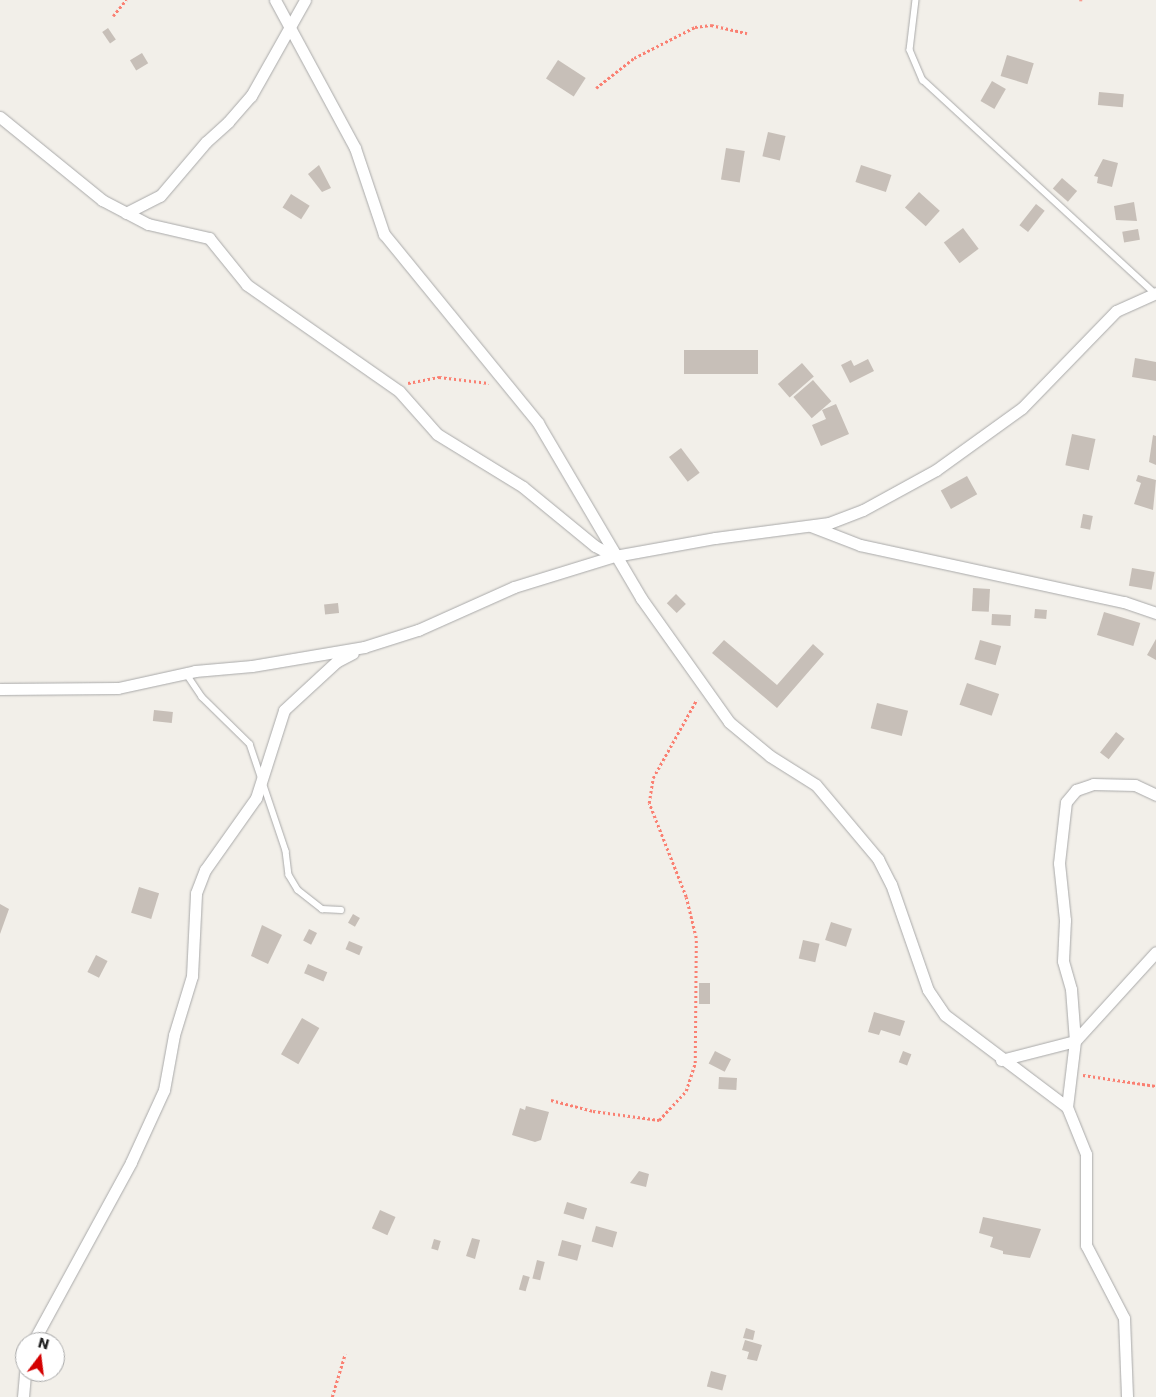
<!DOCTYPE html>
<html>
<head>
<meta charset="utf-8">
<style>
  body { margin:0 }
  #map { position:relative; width:1156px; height:1397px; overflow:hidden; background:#f2efe9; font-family:Poppins,sans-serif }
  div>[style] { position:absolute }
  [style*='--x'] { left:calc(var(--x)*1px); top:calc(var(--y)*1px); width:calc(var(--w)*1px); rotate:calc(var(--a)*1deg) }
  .building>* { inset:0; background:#c7bfb8; transform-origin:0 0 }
  .path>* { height:2.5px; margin-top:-1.25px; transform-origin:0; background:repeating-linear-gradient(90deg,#fa8072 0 2.5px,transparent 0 5px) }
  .roads { filter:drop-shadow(0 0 1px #a9a9a9) drop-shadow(0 0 1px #a9a9a9) }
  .lane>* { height:5.5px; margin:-2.75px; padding:0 2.75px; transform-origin:2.75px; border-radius:2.75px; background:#fff }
  .street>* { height:11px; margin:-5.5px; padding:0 5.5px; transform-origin:5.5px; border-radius:5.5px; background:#fff }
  span { translate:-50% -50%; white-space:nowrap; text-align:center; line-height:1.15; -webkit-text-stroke:4px #fff; paint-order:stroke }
  .north { position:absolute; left:15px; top:1332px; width:50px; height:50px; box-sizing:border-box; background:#fff; border:1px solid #a7a7a7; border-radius:50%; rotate:15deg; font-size:14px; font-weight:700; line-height:20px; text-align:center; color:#222 }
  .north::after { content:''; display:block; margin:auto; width:18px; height:22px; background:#d40000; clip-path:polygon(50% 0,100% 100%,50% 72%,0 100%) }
</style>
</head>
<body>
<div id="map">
  <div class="building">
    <i style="left:108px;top:28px;width:14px;height:7px;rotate:56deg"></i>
    <i style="left:142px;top:53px;width:12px;height:14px;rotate:59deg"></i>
    <i style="left:1007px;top:55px;width:28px;height:22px;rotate:17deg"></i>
    <i style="left:558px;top:60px;width:33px;height:22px;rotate:33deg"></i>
    <i style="left:992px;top:81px;width:16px;height:23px;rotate:30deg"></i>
    <i style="left:1099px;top:92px;width:25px;height:13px;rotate:5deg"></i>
    <i style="left:768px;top:132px;width:18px;height:25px;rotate:13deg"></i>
    <i style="left:726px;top:148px;width:19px;height:32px;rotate:9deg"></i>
    <i style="clip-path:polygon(1103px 159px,1118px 163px,1112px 187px,1097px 183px,1098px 177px,1094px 176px)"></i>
    <i style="clip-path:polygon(319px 165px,331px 188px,322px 192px,308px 174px)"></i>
    <i style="left:861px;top:165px;width:32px;height:18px;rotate:18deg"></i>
    <i style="left:1062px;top:178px;width:20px;height:14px;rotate:41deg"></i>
    <i style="left:919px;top:192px;width:28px;height:21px;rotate:42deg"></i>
    <i style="left:291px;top:194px;width:22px;height:16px;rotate:32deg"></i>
    <i style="clip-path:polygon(1134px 202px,1137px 221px,1116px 220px,1114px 206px)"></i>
    <i style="left:1036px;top:204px;width:11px;height:27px;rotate:38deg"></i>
    <i style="left:963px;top:228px;width:26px;height:24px;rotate:53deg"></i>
    <i style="left:1138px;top:229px;width:11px;height:16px;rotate:80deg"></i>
    <i style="left:684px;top:350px;width:74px;height:24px"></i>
    <i style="clip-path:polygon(1135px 358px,1156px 362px,1156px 381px,1132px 377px)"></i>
    <i style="clip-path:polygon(868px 359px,874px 371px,850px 383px,841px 365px,851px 360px,854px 366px)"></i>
    <i style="left:802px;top:363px;width:18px;height:32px;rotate:49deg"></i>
    <i style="left:813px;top:380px;width:28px;height:26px;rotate:49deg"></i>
    <i style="clip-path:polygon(836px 404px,849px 434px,821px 446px,812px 425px,826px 419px,822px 410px)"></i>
    <i style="left:1072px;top:434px;width:24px;height:32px;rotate:12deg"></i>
    <i style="clip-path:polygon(1153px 435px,1156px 436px,1156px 465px,1149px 462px)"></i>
    <i style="left:681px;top:448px;width:31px;height:15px;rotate:53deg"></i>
    <i style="clip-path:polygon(1138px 475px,1156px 480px,1153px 510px,1134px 504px,1141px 483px,1136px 481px)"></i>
    <i style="left:967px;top:476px;width:21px;height:30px;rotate:61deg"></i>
    <i style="left:1083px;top:514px;width:10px;height:14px;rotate:11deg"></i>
    <i style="left:1132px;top:568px;width:23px;height:18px;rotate:10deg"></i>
    <i style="left:973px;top:588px;width:17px;height:23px;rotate:3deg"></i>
    <i style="left:676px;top:594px;width:14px;height:13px;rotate:45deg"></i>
    <i style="left:338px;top:603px;width:10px;height:14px;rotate:84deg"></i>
    <i style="left:1035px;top:609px;width:12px;height:9px;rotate:5deg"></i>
    <i style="left:1104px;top:612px;width:38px;height:24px;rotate:17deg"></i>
    <i style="left:992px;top:614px;width:19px;height:11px;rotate:3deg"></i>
    <i style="clip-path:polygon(1156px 639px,1156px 660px,1147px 655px)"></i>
    <i style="clip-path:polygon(724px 640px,777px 685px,813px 644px,824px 654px,777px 708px,712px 653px)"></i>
    <i style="left:980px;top:640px;width:22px;height:20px;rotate:16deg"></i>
    <i style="left:967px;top:683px;width:34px;height:23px;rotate:19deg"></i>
    <i style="left:877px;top:703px;width:32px;height:26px;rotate:14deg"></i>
    <i style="left:154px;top:710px;width:19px;height:11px;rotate:6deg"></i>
    <i style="left:1116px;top:732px;width:11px;height:26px;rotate:38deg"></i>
    <i style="left:139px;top:887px;width:21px;height:27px;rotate:17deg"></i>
    <i style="clip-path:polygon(0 904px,9px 909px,0 934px)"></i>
    <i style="left:353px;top:914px;width:8px;height:10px;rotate:30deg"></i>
    <i style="left:831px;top:922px;width:22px;height:19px;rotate:18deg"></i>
    <i style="clip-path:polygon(262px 925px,282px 935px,268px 964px,251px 956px)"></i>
    <i style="left:309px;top:929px;width:9px;height:13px;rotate:27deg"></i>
    <i style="left:803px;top:940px;width:17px;height:19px;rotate:13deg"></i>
    <i style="left:349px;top:941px;width:15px;height:9px;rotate:23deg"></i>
    <i style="left:96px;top:955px;width:13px;height:19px;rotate:27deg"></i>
    <i style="left:308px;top:964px;width:21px;height:10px;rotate:23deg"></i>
    <i style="left:699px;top:983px;width:11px;height:21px"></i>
    <i style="clip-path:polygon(874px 1012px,905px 1021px,900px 1036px,881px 1030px,879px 1035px,868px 1032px)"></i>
    <i style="left:302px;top:1018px;width:20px;height:42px;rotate:30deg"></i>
    <i style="left:715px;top:1051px;width:18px;height:14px;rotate:27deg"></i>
    <i style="left:903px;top:1051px;width:9px;height:12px;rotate:21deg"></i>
    <i style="left:719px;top:1077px;width:18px;height:12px;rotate:3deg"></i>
    <i style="clip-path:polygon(526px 1106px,549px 1112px,541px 1140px,535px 1142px,512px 1135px,520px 1108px,525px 1110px)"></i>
    <i style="clip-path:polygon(639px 1171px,649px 1174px,646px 1187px,630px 1183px)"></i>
    <i style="left:567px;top:1202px;width:21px;height:12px;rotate:17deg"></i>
    <i style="left:380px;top:1210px;width:17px;height:20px;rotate:24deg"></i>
    <i style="clip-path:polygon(983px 1217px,1041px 1229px,1030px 1258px,1003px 1254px,1003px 1251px,990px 1247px,993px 1237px,979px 1233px)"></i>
    <i style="left:596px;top:1226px;width:22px;height:16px;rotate:16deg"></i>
    <i style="clip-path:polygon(472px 1238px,480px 1240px,475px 1259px,466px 1256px)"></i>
    <i style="left:434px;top:1239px;width:7px;height:10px;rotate:16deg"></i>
    <i style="left:562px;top:1240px;width:20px;height:16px;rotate:15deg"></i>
    <i style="left:537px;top:1260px;width:8px;height:19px;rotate:14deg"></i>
    <i style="left:523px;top:1275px;width:7px;height:15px;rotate:16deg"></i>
    <i style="clip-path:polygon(746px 1328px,755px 1331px,753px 1340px,743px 1338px)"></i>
    <i style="clip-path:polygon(745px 1340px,762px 1345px,757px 1361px,747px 1359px,749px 1352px,742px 1350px)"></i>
    <i style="left:711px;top:1371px;width:16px;height:16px;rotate:15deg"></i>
  </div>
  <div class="path">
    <i style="--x:1081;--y:0;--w:1;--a:90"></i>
    <i style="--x:113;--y:16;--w:21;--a:-51"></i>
    <i style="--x:596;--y:88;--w:48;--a:-38.3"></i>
    <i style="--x:634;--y:58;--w:68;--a:-26.9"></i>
    <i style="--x:695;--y:27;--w:16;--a:-7"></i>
    <i style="--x:711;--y:25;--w:37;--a:13"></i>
    <i style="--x:408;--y:383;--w:32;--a:-11"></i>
    <i style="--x:439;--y:377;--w:50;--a:6.8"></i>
    <i style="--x:1083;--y:1075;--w:74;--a:8.6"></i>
    <i style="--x:551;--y:1100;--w:43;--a:14.7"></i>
    <i style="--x:593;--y:1111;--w:67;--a:7.8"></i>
    <i style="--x:659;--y:1120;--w:40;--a:-47"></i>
    <i style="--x:686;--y:1091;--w:29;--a:-72"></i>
    <i style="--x:695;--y:1063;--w:125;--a:-89.5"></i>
    <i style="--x:696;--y:938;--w:42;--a:-103.7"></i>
    <i style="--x:686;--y:897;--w:101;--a:-111.5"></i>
    <i style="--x:649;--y:803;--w:25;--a:-81"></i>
    <i style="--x:653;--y:778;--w:90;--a:-60.9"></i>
    <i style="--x:332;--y:1397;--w:45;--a:-73.2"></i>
  </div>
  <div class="roads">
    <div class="lane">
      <i style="--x:916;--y:0;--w:50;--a:96.8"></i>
      <i style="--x:910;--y:50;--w:33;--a:67"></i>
      <i style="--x:923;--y:80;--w:316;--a:42.6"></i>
      <i style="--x:186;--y:673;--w:29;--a:56"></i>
      <i style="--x:202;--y:697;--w:67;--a:44.4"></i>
      <i style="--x:250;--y:744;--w:113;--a:71.4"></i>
      <i style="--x:286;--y:851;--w:24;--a:83"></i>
      <i style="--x:289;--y:875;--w:17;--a:59"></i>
      <i style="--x:298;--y:890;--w:31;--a:38"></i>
      <i style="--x:322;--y:909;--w:19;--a:3"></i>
    </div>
    <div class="street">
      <i style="--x:275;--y:0;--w:168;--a:61.6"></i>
      <i style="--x:355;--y:148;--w:91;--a:71.4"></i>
      <i style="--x:384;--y:234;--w:244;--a:50.8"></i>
      <i style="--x:538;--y:423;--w:203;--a:59.5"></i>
      <i style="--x:641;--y:598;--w:152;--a:54.6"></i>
      <i style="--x:729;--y:722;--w:53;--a:39.7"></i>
      <i style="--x:770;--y:756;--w:54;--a:32.2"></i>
      <i style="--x:816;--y:785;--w:97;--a:50"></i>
      <i style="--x:878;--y:859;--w:28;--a:63"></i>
      <i style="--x:891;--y:884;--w:112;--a:70.8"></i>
      <i style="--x:928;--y:990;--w:30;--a:56"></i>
      <i style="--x:945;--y:1015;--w:153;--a:37"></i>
      <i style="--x:1067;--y:1107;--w:51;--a:68"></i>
      <i style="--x:1086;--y:1154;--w:91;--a:90"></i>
      <i style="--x:1086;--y:1245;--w:82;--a:62.5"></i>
      <i style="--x:1124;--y:1318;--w:79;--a:87.8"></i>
      <i style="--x:0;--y:117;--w:132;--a:39.1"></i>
      <i style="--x:102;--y:200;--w:52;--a:27.6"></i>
      <i style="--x:148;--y:224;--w:63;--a:12.9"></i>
      <i style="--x:209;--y:238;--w:60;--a:51"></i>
      <i style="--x:247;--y:285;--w:185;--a:34.9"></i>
      <i style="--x:399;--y:391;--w:57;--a:48.5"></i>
      <i style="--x:437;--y:434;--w:101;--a:31.6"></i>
      <i style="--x:523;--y:487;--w:93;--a:39.3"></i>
      <i style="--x:595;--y:546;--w:21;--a:28"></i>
      <i style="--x:126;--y:213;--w:38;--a:-27"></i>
      <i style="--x:160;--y:196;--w:71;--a:-49.6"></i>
      <i style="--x:206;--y:142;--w:30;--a:-42"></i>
      <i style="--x:228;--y:122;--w:35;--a:-49"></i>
      <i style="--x:251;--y:96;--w:110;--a:-60.6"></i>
      <i style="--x:811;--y:526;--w:53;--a:21.2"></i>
      <i style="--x:860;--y:545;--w:270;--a:12.2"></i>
      <i style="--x:1124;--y:602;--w:34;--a:19"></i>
      <i style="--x:0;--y:689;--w:118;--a:-0.5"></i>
      <i style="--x:118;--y:688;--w:79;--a:-12.4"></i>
      <i style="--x:195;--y:671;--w:57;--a:-5"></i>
      <i style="--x:252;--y:666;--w:114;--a:-9.6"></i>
      <i style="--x:364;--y:647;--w:57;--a:-17.5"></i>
      <i style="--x:418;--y:630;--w:105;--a:-24.1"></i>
      <i style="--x:514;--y:587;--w:106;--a:-17.1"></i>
      <i style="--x:615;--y:556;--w:102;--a:-10.2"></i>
      <i style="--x:715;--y:538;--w:115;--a:-7.5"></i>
      <i style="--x:829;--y:523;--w:36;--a:-21"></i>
      <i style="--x:863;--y:510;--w:83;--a:-28.7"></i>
      <i style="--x:936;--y:470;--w:106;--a:-35.8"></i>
      <i style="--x:1022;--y:408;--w:135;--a:-45.9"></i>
      <i style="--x:1116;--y:311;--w:44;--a:-24.2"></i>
      <i style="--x:1001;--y:1060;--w:76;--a:-14.4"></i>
      <i style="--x:1075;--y:1041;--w:120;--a:-47.7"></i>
      <i style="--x:1067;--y:1107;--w:66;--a:-83.1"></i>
      <i style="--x:1075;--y:1041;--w:52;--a:-94.4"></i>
      <i style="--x:1071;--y:989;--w:29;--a:-106"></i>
      <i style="--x:1063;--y:961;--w:41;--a:-87.2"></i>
      <i style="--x:1065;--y:920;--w:57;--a:-96"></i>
      <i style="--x:1059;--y:863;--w:61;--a:-83.5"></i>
      <i style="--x:1066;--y:802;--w:16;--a:-50"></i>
      <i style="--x:1076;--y:790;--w:18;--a:-19"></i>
      <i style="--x:1093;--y:784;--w:42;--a:1.4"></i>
      <i style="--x:1135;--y:785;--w:23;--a:25"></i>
      <i style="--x:33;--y:1342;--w:205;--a:-61.4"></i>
      <i style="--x:131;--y:1162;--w:79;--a:-65.4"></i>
      <i style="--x:164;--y:1090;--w:56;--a:-79.7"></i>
      <i style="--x:174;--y:1035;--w:62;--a:-73"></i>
      <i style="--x:192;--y:976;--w:83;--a:-87.2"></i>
      <i style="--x:196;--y:893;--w:25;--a:-69"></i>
      <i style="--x:205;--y:870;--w:88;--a:-54.7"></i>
      <i style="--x:256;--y:798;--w:92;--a:-72.3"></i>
      <i style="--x:284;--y:710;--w:71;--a:-42.7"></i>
      <i style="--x:336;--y:662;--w:19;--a:-28"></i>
      <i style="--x:23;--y:1397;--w:25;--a:-85"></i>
    </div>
  </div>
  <div class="north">N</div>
</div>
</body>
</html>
